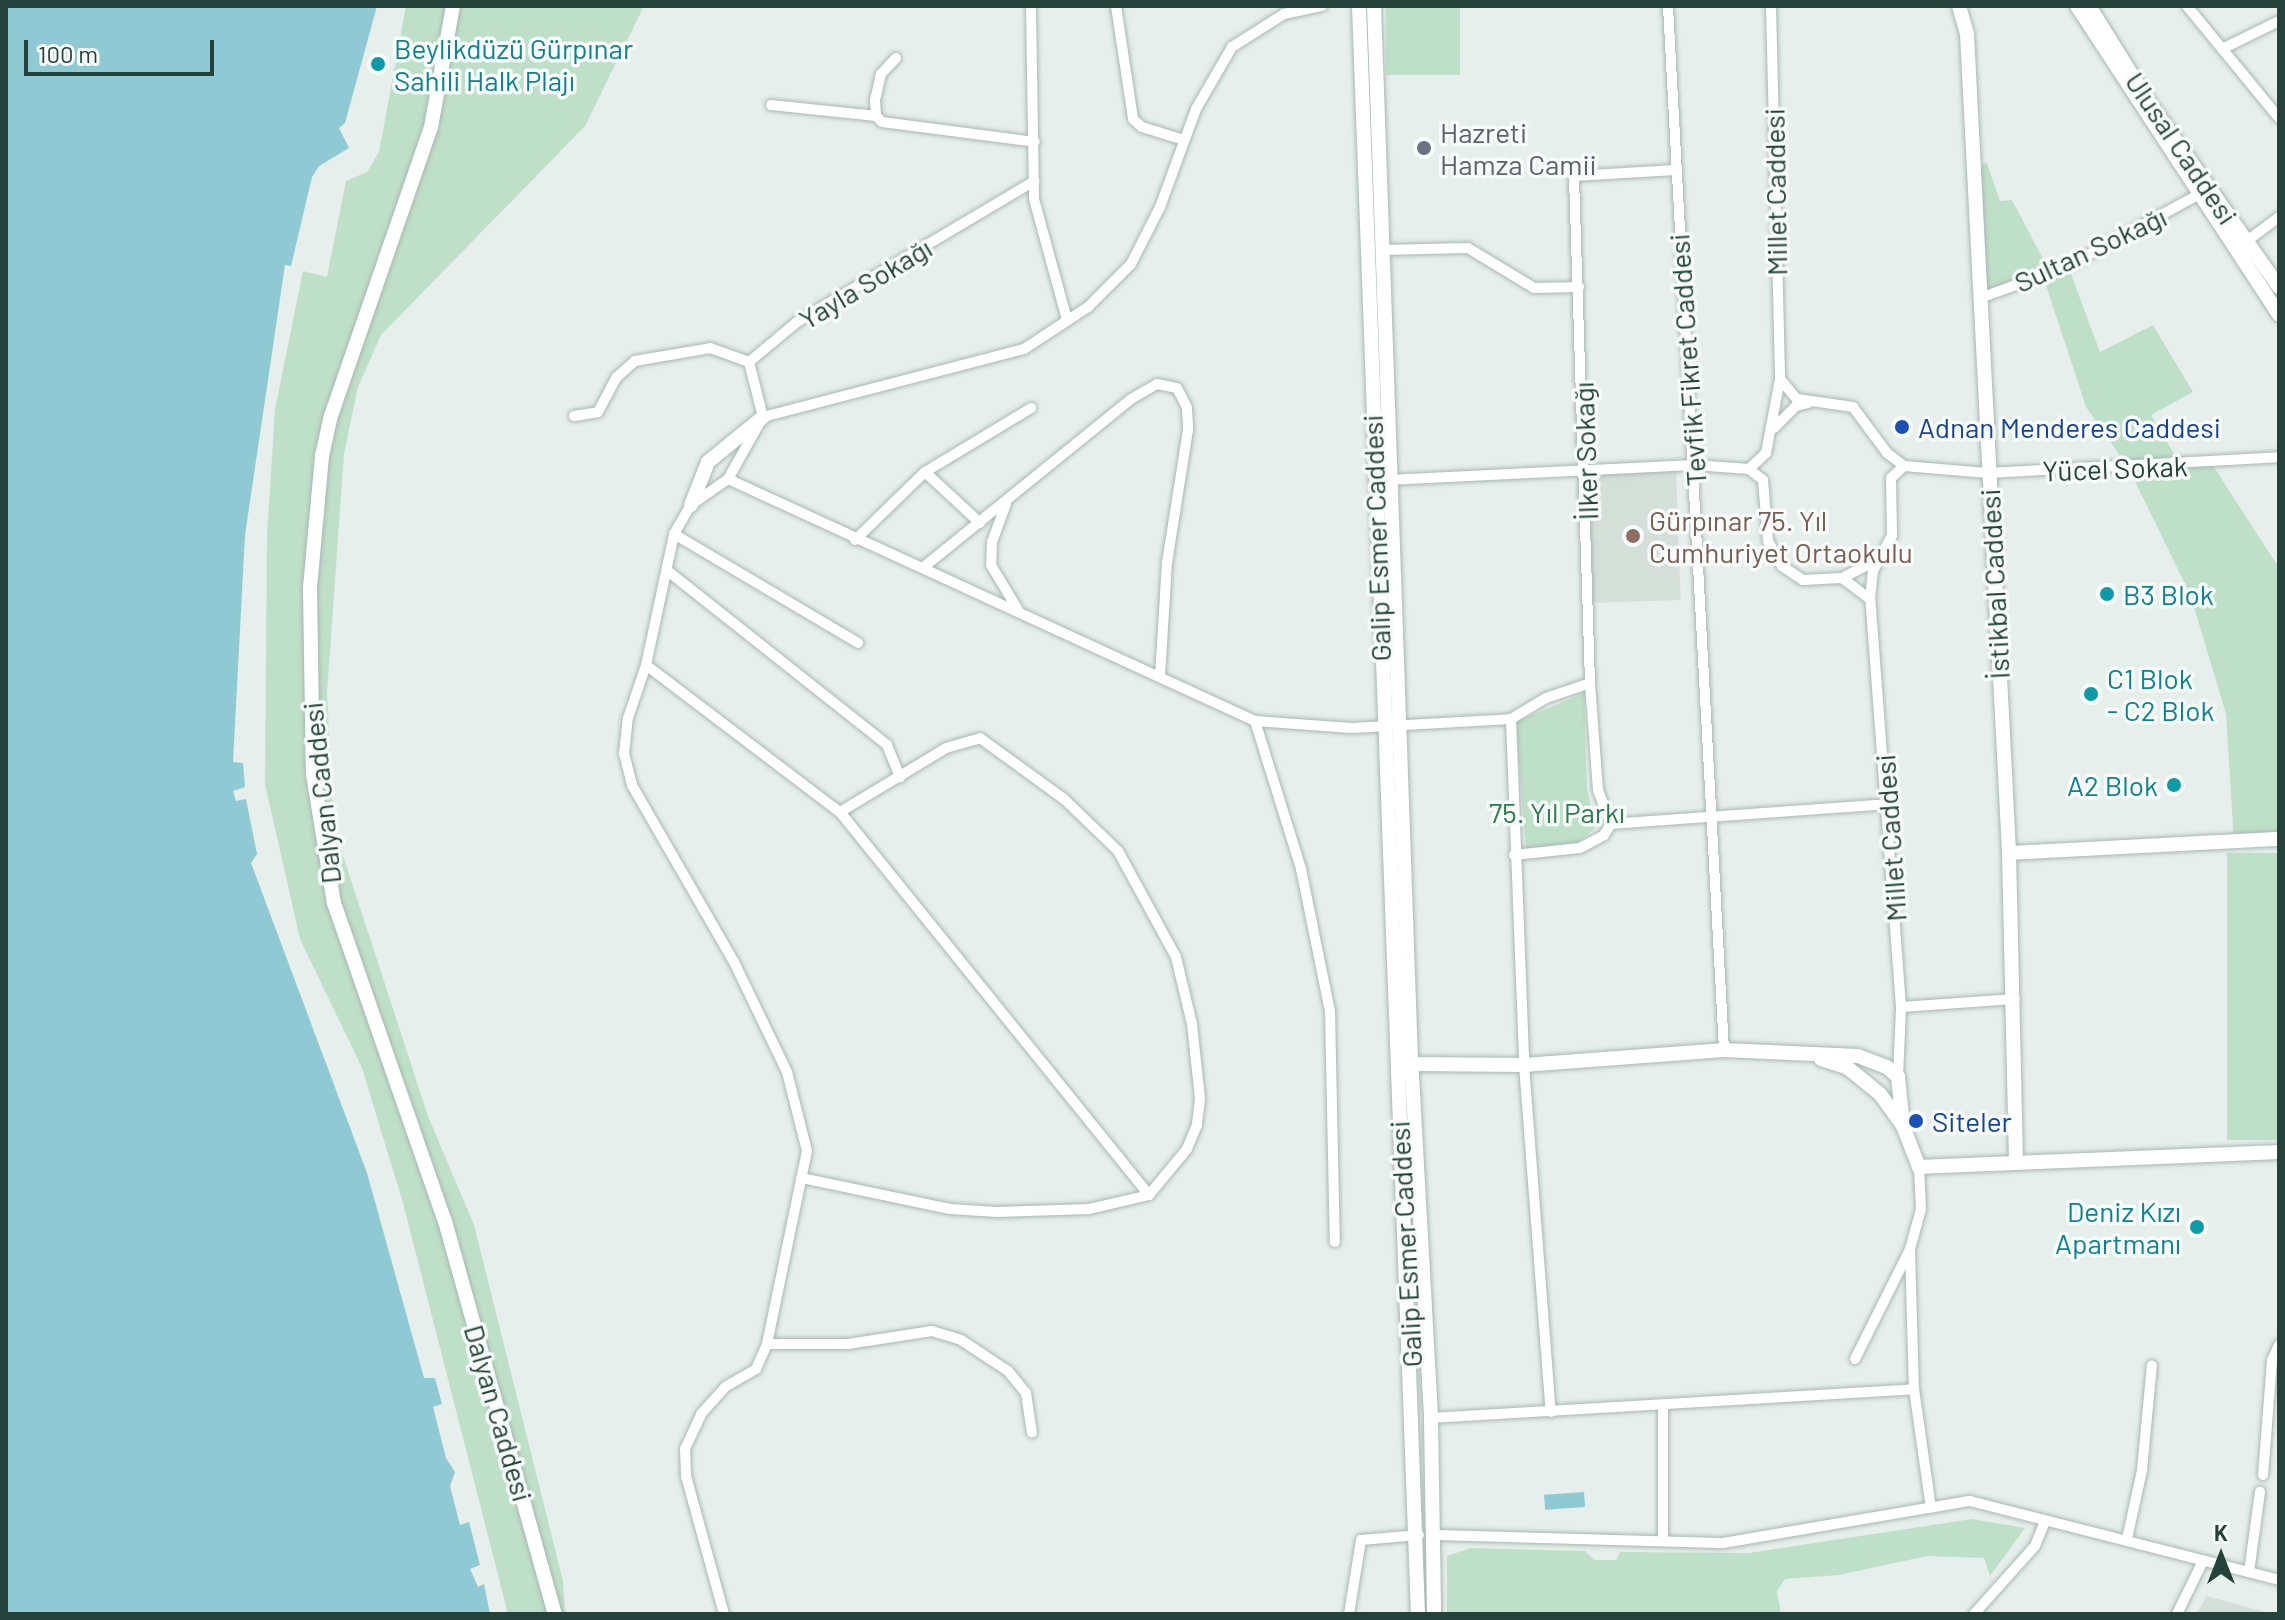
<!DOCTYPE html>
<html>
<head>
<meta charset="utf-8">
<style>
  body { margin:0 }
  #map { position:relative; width:2285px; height:1620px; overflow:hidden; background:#e6efeb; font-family:Barlow,sans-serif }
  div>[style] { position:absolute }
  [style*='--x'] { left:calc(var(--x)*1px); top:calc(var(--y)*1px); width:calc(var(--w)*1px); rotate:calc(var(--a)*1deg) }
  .built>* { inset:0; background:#d4dfda; transform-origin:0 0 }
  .green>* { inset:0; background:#bfe0c8; transform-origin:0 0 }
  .water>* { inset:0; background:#8ec9d4; transform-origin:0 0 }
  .roads { filter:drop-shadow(0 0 2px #a8b8b2) drop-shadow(0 0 2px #a8b8b2) }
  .street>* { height:10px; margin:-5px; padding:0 5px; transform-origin:5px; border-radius:5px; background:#fff }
  .secondary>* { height:14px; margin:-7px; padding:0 7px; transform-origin:7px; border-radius:7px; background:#fff }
  .dots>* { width:22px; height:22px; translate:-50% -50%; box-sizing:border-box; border:4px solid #f7fbf9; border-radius:50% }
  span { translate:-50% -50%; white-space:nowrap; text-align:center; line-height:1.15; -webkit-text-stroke:7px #f7fbf9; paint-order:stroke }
  .culture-label { font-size:28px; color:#0d838f }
  .left { translate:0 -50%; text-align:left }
  .right { translate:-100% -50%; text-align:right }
  .worship-label { font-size:28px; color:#5b616d }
  .street-label { font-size:28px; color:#24423a }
  .transit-label { font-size:28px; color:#164399 }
  .education-label { font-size:28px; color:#785e54 }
  .park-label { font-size:28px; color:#2d7a4b }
  .frame { position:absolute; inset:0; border:8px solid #24423a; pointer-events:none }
  .north { position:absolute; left:2181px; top:1516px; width:80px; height:80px; -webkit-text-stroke:6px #f7fbf9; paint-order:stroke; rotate:0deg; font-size:22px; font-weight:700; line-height:32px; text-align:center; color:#24423a }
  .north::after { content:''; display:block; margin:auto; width:28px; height:36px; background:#24423a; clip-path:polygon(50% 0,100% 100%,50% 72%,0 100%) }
  .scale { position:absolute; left:24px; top:40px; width:190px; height:36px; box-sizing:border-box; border:4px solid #24423a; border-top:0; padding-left:10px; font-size:24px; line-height:28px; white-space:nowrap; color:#24423a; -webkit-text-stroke:6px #f7fbf9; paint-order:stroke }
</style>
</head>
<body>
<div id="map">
  <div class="built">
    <i style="left:1676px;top:466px;width:134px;height:89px;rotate:88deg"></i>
    <i style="clip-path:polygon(2206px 1596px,2229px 1602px,2273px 1614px,2197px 1614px)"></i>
  </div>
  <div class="green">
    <i style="clip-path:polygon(406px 6px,644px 6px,585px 126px,381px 335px,358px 387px,344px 454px,327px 693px,334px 828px,428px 1116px,474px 1225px,563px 1581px,565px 1614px,508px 1614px,403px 1203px,362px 1068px,300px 939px,265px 784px,267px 535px,275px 409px,303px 271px,327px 277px,346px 181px,367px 172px,379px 152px)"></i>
    <i style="left:1386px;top:6px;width:74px;height:69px"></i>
    <i style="clip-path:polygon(1987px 163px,2000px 201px,2012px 200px,2050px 272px,2068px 266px,2100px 352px,2153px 325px,2193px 392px,2151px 415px,2180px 464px,2212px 464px,2279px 568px,2279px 837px,2234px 843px,2226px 714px,2190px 594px,2128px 467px,2086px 407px,2043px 276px,1985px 291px,1974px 166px)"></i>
    <i style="clip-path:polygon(1584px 693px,1587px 789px,1595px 828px,1576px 844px,1526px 849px,1516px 722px)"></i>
    <i style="left:2279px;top:853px;width:287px;height:52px;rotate:90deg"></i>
    <i style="clip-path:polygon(1972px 1519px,2025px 1528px,1990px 1576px,1984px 1558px,1927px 1556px,1839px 1575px,1785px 1579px,1777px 1591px,1781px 1614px,1447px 1614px,1447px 1556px,1471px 1548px,1585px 1551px,1594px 1560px,1616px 1560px,1620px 1552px,1749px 1553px)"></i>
  </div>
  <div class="water">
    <i style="clip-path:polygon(6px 6px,377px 6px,345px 123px,339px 128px,349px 148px,319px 166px,312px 177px,291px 266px,285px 265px,245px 535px,233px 762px,243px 763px,245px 787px,233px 791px,236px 801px,246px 799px,257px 854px,251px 863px,367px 1173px,424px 1378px,435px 1378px,442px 1404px,433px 1407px,446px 1458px,455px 1472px,450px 1486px,460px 1525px,469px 1522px,480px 1565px,470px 1569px,478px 1587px,484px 1584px,490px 1614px,6px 1614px)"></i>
    <i style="left:1584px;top:1492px;width:15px;height:40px;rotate:86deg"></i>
  </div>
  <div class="roads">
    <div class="street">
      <i style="--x:1031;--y:6;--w:193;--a:89.1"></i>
      <i style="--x:1034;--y:199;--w:125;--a:74.7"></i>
      <i style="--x:1116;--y:6;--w:114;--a:81.4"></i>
      <i style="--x:1133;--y:119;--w:12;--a:42"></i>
      <i style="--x:1142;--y:127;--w:44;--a:17.2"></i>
      <i style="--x:1668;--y:6;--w:1046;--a:86.93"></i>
      <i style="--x:1771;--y:6;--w:373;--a:88.6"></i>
      <i style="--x:1780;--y:379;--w:75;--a:100.7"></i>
      <i style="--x:1766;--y:453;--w:23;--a:137"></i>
      <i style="--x:1749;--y:469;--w:18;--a:38"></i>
      <i style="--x:1763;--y:480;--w:61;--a:85.3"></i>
      <i style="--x:1768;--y:541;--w:29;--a:61"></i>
      <i style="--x:1782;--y:566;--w:25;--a:34"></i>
      <i style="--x:1803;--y:580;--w:39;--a:-3"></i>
      <i style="--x:1842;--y:578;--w:35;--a:37"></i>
      <i style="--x:2187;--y:6;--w:145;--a:50.6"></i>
      <i style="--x:2222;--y:49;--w:64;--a:-26.2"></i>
      <i style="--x:896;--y:58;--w:22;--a:133"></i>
      <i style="--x:881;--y:74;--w:27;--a:103"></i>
      <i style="--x:875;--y:100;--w:16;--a:86"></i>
      <i style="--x:876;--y:116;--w:8;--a:45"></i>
      <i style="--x:882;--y:122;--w:154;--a:7.4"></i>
      <i style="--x:771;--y:105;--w:106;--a:6"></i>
      <i style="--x:2243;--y:244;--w:45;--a:-36.9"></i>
      <i style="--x:1382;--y:250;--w:86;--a:-1.3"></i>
      <i style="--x:1468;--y:248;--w:77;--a:31.2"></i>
      <i style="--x:1534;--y:288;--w:45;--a:-1.3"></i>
      <i style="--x:1980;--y:298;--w:94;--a:-20"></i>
      <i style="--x:2068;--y:266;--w:156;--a:-28.7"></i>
      <i style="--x:1780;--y:379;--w:26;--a:50"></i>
      <i style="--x:1797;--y:399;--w:57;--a:8.1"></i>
      <i style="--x:1853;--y:407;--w:57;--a:53.5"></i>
      <i style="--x:1887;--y:453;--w:21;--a:37"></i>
      <i style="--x:1904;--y:466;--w:84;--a:4.8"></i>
      <i style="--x:1988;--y:473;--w:291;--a:-3.1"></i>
      <i style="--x:574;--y:416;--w:24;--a:-9"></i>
      <i style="--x:598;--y:412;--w:40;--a:-62"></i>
      <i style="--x:617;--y:377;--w:24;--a:-42"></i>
      <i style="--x:635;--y:361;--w:76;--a:-9.8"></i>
      <i style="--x:710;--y:348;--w:41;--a:19.7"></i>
      <i style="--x:763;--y:417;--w:57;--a:-104.3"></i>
      <i style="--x:749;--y:362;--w:62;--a:-39.8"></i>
      <i style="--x:797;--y:322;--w:276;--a:-30.7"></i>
      <i style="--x:1774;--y:428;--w:31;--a:-45"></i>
      <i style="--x:1796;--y:406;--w:12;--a:-14"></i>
      <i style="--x:925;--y:472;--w:75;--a:42.8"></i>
      <i style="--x:728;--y:479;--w:580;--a:24.66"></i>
      <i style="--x:1255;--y:721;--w:97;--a:4.1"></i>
      <i style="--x:1352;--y:728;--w:159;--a:-3.2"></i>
      <i style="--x:1511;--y:719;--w:346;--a:87.8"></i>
      <i style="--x:1524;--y:1065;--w:348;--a:85.6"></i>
      <i style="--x:1387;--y:480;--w:307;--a:-2.8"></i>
      <i style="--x:1694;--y:465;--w:55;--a:4.2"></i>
      <i style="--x:1006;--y:504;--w:40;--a:110.2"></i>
      <i style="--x:992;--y:542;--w:23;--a:92"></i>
      <i style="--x:991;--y:565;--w:52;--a:59"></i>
      <i style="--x:674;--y:534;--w:214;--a:30.6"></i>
      <i style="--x:855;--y:540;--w:98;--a:-44.2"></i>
      <i style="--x:925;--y:472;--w:124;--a:-31.1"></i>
      <i style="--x:925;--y:566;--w:265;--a:-39"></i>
      <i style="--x:1131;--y:399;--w:30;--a:-30"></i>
      <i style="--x:1157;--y:384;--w:20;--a:11"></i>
      <i style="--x:1177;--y:388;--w:22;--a:63"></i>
      <i style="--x:1187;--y:408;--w:22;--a:87"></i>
      <i style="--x:1188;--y:430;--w:134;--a:99"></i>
      <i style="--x:1167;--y:562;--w:114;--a:93.5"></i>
      <i style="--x:669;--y:572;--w:278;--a:38.4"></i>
      <i style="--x:887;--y:745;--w:35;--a:68"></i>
      <i style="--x:1842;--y:578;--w:37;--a:-27"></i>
      <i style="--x:646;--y:665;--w:243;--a:37.2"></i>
      <i style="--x:840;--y:812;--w:124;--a:-31.1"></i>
      <i style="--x:946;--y:748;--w:35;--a:-16"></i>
      <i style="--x:980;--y:738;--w:104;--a:36"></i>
      <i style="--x:1064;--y:799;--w:75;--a:43.9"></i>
      <i style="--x:1118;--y:851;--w:121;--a:61.3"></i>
      <i style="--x:1176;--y:957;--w:69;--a:76.6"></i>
      <i style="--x:1192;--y:1024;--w:75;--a:83.9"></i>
      <i style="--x:1200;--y:1099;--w:26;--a:97"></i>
      <i style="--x:1197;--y:1125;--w:26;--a:113"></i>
      <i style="--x:1187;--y:1149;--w:60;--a:129.6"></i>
      <i style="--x:1149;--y:1195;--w:62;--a:166.9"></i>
      <i style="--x:1089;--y:1209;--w:92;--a:178.1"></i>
      <i style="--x:997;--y:1212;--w:47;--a:-176.3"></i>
      <i style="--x:950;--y:1209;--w:152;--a:-168.2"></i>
      <i style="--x:1511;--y:719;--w:41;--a:-31"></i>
      <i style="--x:1546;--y:698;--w:46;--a:-18.8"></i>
      <i style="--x:1255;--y:721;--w:155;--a:72.7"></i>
      <i style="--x:1301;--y:869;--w:145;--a:78.5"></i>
      <i style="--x:1330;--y:1011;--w:231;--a:88.8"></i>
      <i style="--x:840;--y:812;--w:492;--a:51.1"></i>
      <i style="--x:1611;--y:824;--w:36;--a:-111"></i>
      <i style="--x:1598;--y:790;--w:107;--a:-94.3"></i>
      <i style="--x:1590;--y:683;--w:507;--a:-91.81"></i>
      <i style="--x:1574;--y:176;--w:101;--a:-3.4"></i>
      <i style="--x:1514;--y:855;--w:66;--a:-6.1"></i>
      <i style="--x:1580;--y:848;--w:27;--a:-28"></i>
      <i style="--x:1604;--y:835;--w:13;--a:-58"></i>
      <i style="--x:1611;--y:824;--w:278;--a:-4.1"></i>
      <i style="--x:1901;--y:1007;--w:114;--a:-4"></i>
      <i style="--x:1898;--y:1077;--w:70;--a:-87.5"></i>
      <i style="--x:1901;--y:1007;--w:409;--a:-94.3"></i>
      <i style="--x:1870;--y:599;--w:28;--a:-84"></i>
      <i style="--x:1873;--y:571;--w:40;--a:-62"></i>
      <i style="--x:1892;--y:536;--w:58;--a:-91"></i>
      <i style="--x:1891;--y:478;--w:18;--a:-43"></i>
      <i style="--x:1910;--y:1249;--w:140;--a:88.4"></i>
      <i style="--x:1914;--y:1389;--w:120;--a:81.9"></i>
      <i style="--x:767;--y:1344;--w:81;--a:0"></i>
      <i style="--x:848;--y:1344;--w:85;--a:-8.8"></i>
      <i style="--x:932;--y:1331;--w:30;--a:17"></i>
      <i style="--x:961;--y:1340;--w:56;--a:33.4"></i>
      <i style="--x:1008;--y:1371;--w:28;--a:51"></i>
      <i style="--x:1026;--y:1393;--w:40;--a:81.5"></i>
      <i style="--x:1855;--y:1359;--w:123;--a:-63.4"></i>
      <i style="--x:1910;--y:1249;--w:41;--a:-74.6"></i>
      <i style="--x:1921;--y:1209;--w:42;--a:-92.7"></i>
      <i style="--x:1663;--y:1407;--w:134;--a:90"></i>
      <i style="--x:1431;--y:1418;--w:484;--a:-3.4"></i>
      <i style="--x:2263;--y:1475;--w:115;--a:-85.5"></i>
      <i style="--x:2272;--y:1360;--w:17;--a:-65"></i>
      <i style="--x:1434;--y:1535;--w:289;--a:1.6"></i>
      <i style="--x:1723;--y:1543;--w:251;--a:-9.7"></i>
      <i style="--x:1970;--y:1501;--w:319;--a:14.3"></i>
      <i style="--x:2127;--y:1539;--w:71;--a:-77.7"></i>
      <i style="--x:2142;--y:1470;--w:105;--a:-84.6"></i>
      <i style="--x:2249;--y:1572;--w:81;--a:-82.2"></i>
      <i style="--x:724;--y:1614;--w:143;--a:-105.4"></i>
      <i style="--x:686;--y:1476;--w:27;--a:-92"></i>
      <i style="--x:685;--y:1449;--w:38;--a:-65"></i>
      <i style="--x:701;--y:1414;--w:36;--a:-48"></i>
      <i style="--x:725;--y:1387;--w:36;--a:-30"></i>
      <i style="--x:756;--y:1369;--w:27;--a:-66"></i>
      <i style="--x:767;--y:1344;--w:197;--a:-78.3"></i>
      <i style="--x:807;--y:1151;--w:81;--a:-104.2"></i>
      <i style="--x:787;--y:1072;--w:122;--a:-115.7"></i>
      <i style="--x:734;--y:962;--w:204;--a:-120"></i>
      <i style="--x:632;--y:785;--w:32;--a:-104"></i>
      <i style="--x:624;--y:754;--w:36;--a:-84"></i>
      <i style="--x:628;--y:718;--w:56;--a:-71.2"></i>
      <i style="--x:646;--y:665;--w:134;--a:-77.9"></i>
      <i style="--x:674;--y:534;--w:34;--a:-60"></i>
      <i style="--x:691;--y:505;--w:45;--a:-35.1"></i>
      <i style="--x:728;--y:479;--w:71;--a:-60.6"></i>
      <i style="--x:763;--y:417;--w:270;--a:-14.6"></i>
      <i style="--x:1024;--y:349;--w:77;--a:-33.3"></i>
      <i style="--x:1088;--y:307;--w:61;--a:-45"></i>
      <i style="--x:1131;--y:264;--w:64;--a:-63"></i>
      <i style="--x:1160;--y:207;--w:104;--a:-69.8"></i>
      <i style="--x:1196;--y:109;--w:72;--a:-59.9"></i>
      <i style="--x:1232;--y:47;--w:62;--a:-32.4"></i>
      <i style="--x:1284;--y:14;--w:39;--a:-12"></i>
      <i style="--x:1349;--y:1614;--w:75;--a:-80.8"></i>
      <i style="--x:1361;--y:1540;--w:58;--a:-4.9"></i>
      <i style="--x:1974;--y:1614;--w:91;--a:-48.1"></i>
      <i style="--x:2035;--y:1546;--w:27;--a:-68"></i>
      <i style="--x:2177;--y:1614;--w:57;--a:-63.9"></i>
    </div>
    <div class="secondary">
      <i style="--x:453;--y:6;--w:123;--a:100.3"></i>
      <i style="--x:431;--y:127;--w:305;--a:109.1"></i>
      <i style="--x:331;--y:415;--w:42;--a:102.4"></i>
      <i style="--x:322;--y:456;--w:134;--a:95.2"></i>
      <i style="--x:310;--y:589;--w:185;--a:89.1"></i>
      <i style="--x:313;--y:774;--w:131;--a:80.8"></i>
      <i style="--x:334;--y:903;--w:337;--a:70.8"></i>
      <i style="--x:445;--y:1221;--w:408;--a:74.4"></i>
      <i style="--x:1359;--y:6;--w:1609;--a:87.9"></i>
      <i style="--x:1374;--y:6;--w:1053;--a:87.99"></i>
      <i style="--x:1959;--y:6;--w:29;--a:74"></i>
      <i style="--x:1967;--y:34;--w:820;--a:87.06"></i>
      <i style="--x:2009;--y:853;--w:310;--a:88.7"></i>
      <i style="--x:2077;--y:6;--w:369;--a:56.8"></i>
      <i style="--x:2089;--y:6;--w:108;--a:58.2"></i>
      <i style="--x:2146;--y:98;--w:231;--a:54.9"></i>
      <i style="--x:691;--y:505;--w:46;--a:-68.4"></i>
      <i style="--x:708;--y:462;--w:71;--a:-39.3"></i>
      <i style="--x:2009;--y:853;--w:270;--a:-3"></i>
      <i style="--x:1407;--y:1053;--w:6;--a:51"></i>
      <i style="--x:1411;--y:1058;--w:361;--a:86.8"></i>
      <i style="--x:1431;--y:1418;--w:196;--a:89.1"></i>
      <i style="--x:1821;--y:1059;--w:28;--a:18"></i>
      <i style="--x:1848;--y:1068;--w:41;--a:39.1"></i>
      <i style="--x:1880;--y:1094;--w:39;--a:54"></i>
      <i style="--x:1903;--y:1126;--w:44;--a:68.7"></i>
      <i style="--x:1919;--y:1167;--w:360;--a:-2.4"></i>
      <i style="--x:1412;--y:1064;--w:112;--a:0.5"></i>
      <i style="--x:1524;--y:1065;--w:201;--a:-4.3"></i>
      <i style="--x:1724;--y:1050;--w:134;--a:2.6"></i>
      <i style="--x:1858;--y:1056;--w:31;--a:21"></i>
      <i style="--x:1887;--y:1067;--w:15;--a:42"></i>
      <i style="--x:1898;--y:1077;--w:49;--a:84.2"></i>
    </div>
  </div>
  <div class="dots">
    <i style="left:378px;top:64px;background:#0f9aa8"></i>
    <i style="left:1424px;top:148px;background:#6b7280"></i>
    <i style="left:1902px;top:427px;background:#1a4fb4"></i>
    <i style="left:1633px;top:536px;background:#8d6e63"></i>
    <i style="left:2107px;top:594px;background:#0f9aa8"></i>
    <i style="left:2091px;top:694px;background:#0f9aa8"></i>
    <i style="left:2174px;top:785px;background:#0f9aa8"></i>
    <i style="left:1916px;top:1121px;background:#1a4fb4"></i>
    <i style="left:2197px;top:1227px;background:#0f9aa8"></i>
  </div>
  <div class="culture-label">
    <span class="left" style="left:394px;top:64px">Beylikdüzü Gürpınar<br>Sahili Halk Plajı</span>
    <span class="left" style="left:2123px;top:594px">B3 Blok</span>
    <span class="left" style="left:2107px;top:694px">C1 Blok<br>- C2 Blok</span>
    <span class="right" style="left:2158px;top:785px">A2 Blok</span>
    <span class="right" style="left:2181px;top:1227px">Deniz Kızı<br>Apartmanı</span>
  </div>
  <div class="worship-label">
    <span class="left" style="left:1440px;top:148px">Hazreti<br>Hamza Camii</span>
  </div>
  <div class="street-label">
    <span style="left:2182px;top:148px;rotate:56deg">Ulusal Caddesi</span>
    <span style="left:1775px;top:192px;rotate:-91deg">Millet Caddesi</span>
    <span style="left:2090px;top:249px;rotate:-25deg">Sultan Sokağı</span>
    <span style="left:865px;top:283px;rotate:-31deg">Yayla Sokağı</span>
    <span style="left:1687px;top:360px;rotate:-94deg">Tevfik Fikret Caddesi</span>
    <span style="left:1585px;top:451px;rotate:-92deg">İlker Sokağı</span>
    <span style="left:2115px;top:468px;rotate:-2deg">Yücel Sokak</span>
    <span style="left:1376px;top:538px;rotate:-92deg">Galip Esmer Caddesi</span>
    <span style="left:1994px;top:584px;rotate:-93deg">İstikbal Caddesi</span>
    <span style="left:321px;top:793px;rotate:-96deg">Dalyan Caddesi</span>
    <span style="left:1890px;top:838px;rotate:-94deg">Millet Caddesi</span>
    <span style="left:1405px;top:1244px;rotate:-93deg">Galip Esmer Caddesi</span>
    <span style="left:499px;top:1413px;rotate:74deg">Dalyan Caddesi</span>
  </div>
  <div class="transit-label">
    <span class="left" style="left:1918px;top:427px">Adnan Menderes Caddesi</span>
    <span class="left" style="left:1932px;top:1121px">Siteler</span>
  </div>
  <div class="education-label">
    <span class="left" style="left:1649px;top:536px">Gürpınar 75. Yıl<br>Cumhuriyet Ortaokulu</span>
  </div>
  <div class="park-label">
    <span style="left:1557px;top:812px">75. Yıl Parkı</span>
  </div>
  <div class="frame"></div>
  <div class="north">K</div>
  <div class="scale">100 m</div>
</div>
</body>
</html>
